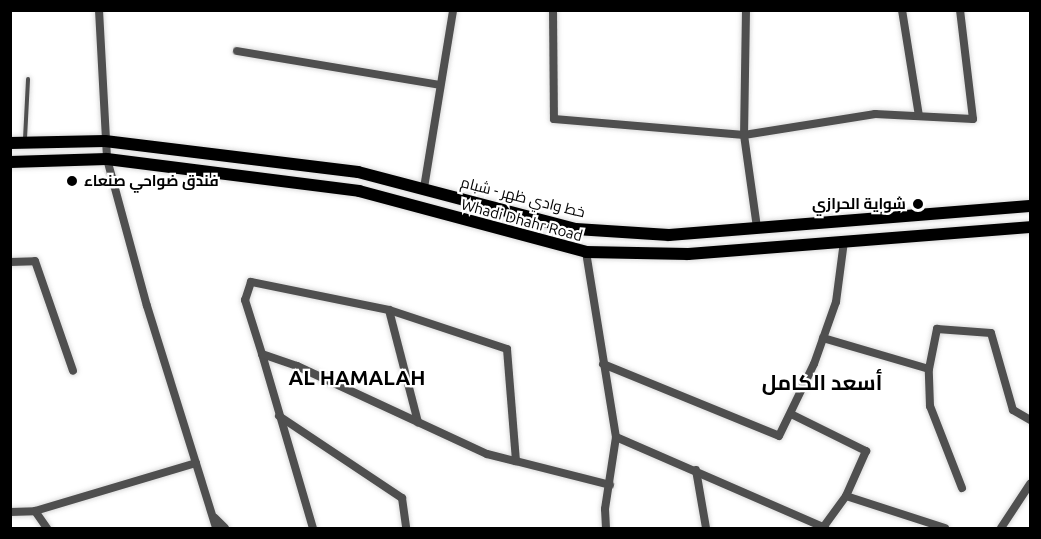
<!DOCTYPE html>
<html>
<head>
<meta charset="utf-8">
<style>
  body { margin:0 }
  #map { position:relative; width:1041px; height:539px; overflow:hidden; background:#fff; font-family:Ubuntu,Cairo,sans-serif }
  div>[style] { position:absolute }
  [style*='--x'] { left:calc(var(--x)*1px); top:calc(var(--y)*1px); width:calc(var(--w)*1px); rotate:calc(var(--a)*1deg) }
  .roads { filter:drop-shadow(0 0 2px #dbdbdb) drop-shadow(0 0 2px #dbdbdb) }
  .lane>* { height:4px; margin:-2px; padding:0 2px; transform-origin:2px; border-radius:2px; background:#4f4f4f }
  .street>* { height:8px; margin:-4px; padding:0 4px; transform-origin:4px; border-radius:4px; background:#4f4f4f }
  .primary>* { height:12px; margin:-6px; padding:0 6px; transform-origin:6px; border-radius:6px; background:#000 }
  .dots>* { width:16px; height:16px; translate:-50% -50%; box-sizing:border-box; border:3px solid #fff; border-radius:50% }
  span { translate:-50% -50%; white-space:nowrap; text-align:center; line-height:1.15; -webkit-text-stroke:4.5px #fff; paint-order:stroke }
  .poi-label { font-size:15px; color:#000; font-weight:700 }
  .left { translate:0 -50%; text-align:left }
  .right { translate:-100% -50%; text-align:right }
  .street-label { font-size:15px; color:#000 }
  .district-label { font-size:21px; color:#000; font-weight:700 }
  .frame { position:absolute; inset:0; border:12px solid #000; pointer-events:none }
</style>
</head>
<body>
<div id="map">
  <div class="roads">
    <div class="lane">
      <i style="--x:25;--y:139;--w:60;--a:-87.1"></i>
    </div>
    <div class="street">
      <i style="--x:99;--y:10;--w:149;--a:86.9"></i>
      <i style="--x:107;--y:159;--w:152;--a:74.8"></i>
      <i style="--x:147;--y:306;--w:232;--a:72.7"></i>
      <i style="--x:553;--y:10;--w:109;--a:89.5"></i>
      <i style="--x:554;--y:119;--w:191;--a:4.8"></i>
      <i style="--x:744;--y:135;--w:133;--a:-9.1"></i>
      <i style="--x:875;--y:114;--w:98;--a:2.9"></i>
      <i style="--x:973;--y:119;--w:110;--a:-96.8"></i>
      <i style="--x:746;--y:10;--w:125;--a:90.9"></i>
      <i style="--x:744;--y:135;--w:94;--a:82"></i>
      <i style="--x:902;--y:10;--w:107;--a:80.9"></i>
      <i style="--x:237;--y:51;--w:206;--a:9.5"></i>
      <i style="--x:424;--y:188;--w:180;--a:-80.7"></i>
      <i style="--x:586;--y:252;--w:187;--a:80.8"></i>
      <i style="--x:616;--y:437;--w:73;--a:98.7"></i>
      <i style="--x:605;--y:509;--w:19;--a:87"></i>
      <i style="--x:10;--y:262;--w:25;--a:-2"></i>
      <i style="--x:35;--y:261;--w:116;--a:70.9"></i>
      <i style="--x:389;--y:310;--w:116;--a:75.5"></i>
      <i style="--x:823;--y:338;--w:110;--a:16.3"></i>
      <i style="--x:262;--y:354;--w:181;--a:73.7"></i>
      <i style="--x:603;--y:364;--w:190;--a:22.2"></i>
      <i style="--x:779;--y:436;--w:80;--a:-64.1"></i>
      <i style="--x:814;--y:364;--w:66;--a:-70.5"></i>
      <i style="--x:836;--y:302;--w:62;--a:-82.5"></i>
      <i style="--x:791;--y:414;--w:84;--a:26.3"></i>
      <i style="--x:866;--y:451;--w:49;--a:114"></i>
      <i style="--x:846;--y:496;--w:37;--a:126"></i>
      <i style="--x:279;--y:416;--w:148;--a:33.7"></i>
      <i style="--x:402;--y:498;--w:30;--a:82"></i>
      <i style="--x:616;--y:437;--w:228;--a:23.5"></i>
      <i style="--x:516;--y:461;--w:112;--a:-94.6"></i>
      <i style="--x:507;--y:349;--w:124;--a:-161.7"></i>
      <i style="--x:389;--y:310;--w:141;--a:-168.5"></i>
      <i style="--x:251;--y:282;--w:19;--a:108"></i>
      <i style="--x:245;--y:300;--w:57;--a:72.5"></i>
      <i style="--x:262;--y:354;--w:37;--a:19"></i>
      <i style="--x:297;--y:366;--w:209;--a:24.9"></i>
      <i style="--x:487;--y:454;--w:30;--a:14"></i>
      <i style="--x:516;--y:461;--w:97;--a:14.3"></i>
      <i style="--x:696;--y:470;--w:59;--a:80.2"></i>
      <i style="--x:962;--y:488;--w:88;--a:-111.3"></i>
      <i style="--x:930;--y:406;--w:37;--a:-92"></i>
      <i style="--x:929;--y:369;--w:41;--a:-78.7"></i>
      <i style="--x:937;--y:329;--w:54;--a:4.2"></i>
      <i style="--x:991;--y:333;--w:80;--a:74.1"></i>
      <i style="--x:1013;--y:410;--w:20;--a:30"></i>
      <i style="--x:846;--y:496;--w:104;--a:17.9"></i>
      <i style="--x:35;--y:511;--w:21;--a:55"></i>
      <i style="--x:10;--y:512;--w:25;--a:-2"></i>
      <i style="--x:35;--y:511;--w:168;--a:-16.6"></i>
      <i style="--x:215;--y:518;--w:14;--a:45"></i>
      <i style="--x:1001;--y:528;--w:53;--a:-56.6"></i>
    </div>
    <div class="primary">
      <i style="--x:10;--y:143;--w:95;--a:-1.2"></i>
      <i style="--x:105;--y:141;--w:255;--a:7"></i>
      <i style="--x:358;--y:172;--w:225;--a:14.7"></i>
      <i style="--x:576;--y:229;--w:93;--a:3.7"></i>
      <i style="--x:669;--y:235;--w:362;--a:-4.6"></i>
      <i style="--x:10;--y:162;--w:97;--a:-1.8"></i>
      <i style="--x:107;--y:159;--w:254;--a:7.2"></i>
      <i style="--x:359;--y:191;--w:235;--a:15"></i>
      <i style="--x:586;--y:252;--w:102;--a:1.1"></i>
      <i style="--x:688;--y:254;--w:343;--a:-4.5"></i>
    </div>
  </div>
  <div class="dots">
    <i style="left:72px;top:181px;background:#000"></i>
    <i style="left:918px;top:204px;background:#000"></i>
  </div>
  <div class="poi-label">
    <span class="left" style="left:84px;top:181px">فندق ضواحي صنعاء</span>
    <span class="right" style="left:906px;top:204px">شواية الحرازي</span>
  </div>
  <div class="street-label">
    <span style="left:523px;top:197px;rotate:14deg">خط وادي ظهر - شبام</span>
    <span style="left:522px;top:220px;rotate:15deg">Whadi Dhahr Road</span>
  </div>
  <div class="district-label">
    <span style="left:357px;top:377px">AL HAMALAH</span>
    <span style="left:822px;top:382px">أسعد الكامل</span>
  </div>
  <div class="frame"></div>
</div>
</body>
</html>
